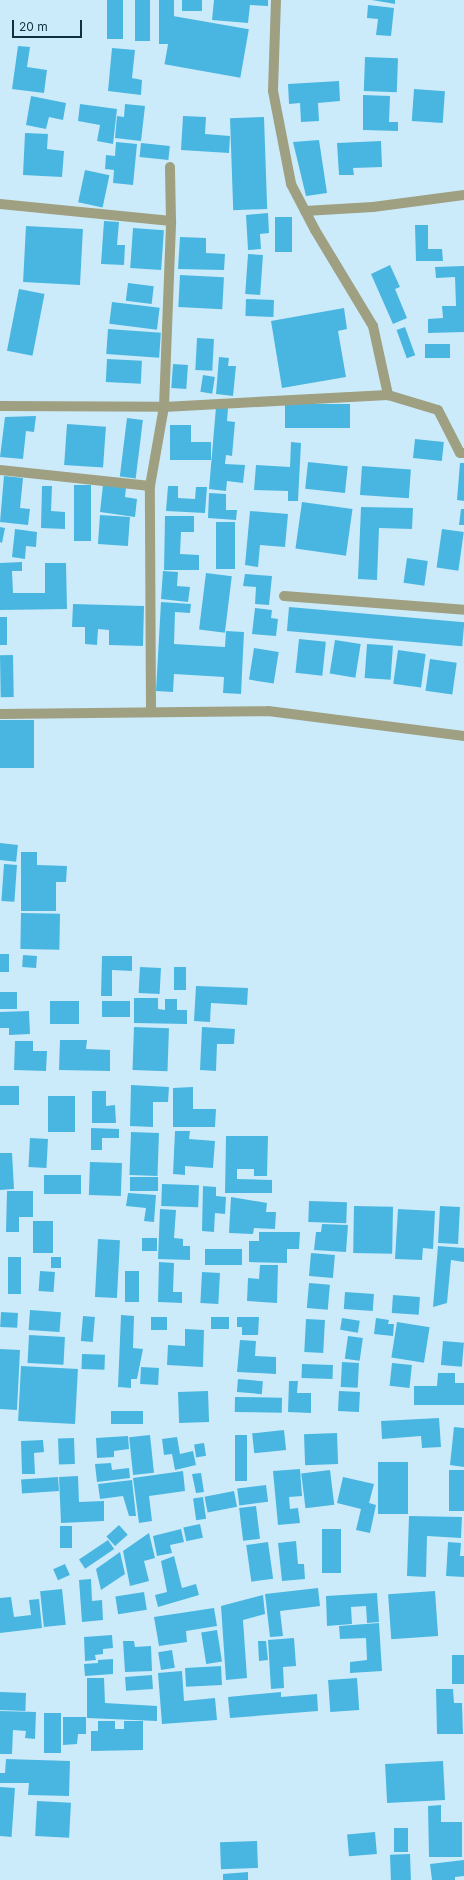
<!DOCTYPE html>
<html>
<head>
<meta charset="utf-8">
<style>
  body { margin:0 }
  #map { position:relative; width:464px; height:1880px; overflow:hidden; background:#ccebfa; font-family:Inter,sans-serif }
  div>[style] { position:absolute }
  [style*='--x'] { left:calc(var(--x)*1px); top:calc(var(--y)*1px); width:calc(var(--w)*1px); rotate:calc(var(--a)*1deg) }
  .building>* { inset:0; background:#49b6e1; transform-origin:0 0 }
  .minor>* { height:10px; margin:-5px; padding:0 5px; transform-origin:5px; border-radius:5px; background:#9fa081 }
  span { translate:-50% -50%; white-space:nowrap; text-align:center; line-height:1.15; -webkit-text-stroke:4px #ccebfa; paint-order:stroke }
  .scale { position:absolute; left:12px; top:20px; width:70px; height:18px; box-sizing:border-box; border:2px solid #0d3140; border-top:0; padding-left:5px; font-size:12px; line-height:14px; white-space:nowrap; color:#0d3140; -webkit-text-stroke:3px #ccebfa; paint-order:stroke }
</style>
</head>
<body>
<div id="map">
  <div class="building">
    <i style="left:107px;top:0;width:16px;height:39px"></i>
    <i style="left:135px;top:0;width:15px;height:41px"></i>
    <i style="left:159px;top:0;width:15px;height:44px"></i>
    <i style="left:182px;top:0;width:20px;height:11px"></i>
    <i style="clip-path:polygon(214px 0,268px 0,268px 6px,250px 5px,248px 23px,212px 20px)"></i>
    <i style="clip-path:polygon(372px 0,395px 0,395px 4px)"></i>
    <i style="clip-path:polygon(368px 5px,394px 8px,391px 36px,376px 35px,378px 19px,367px 18px)"></i>
    <i style="left:173px;top:16px;width:77px;height:49px;rotate:10deg"></i>
    <i style="clip-path:polygon(18px 46px,30px 47px,27px 67px,47px 70px,44px 93px,12px 89px)"></i>
    <i style="clip-path:polygon(112px 48px,135px 50px,132px 78px,142px 80px,141px 95px,108px 91px)"></i>
    <i style="left:365px;top:57px;width:33px;height:34px;rotate:2deg"></i>
    <i style="clip-path:polygon(339px 81px,340px 101px,318px 103px,319px 121px,301px 122px,300px 103px,289px 104px,288px 84px)"></i>
    <i style="left:414px;top:89px;width:31px;height:32px;rotate:4deg"></i>
    <i style="clip-path:polygon(363px 95px,390px 96px,389px 122px,398px 122px,398px 131px,363px 130px)"></i>
    <i style="clip-path:polygon(31px 96px,66px 103px,63px 120px,49px 117px,46px 129px,26px 125px)"></i>
    <i style="clip-path:polygon(80px 104px,117px 109px,113px 144px,97px 141px,100px 125px,78px 121px)"></i>
    <i style="clip-path:polygon(125px 104px,145px 106px,141px 141px,115px 138px,117px 116px,124px 117px)"></i>
    <i style="clip-path:polygon(183px 116px,206px 117px,205px 134px,230px 136px,229px 153px,181px 150px)"></i>
    <i style="left:264px;top:117px;width:92px;height:34px;rotate:88deg"></i>
    <i style="clip-path:polygon(25px 133px,48px 134px,47px 149px,64px 151px,62px 177px,23px 175px)"></i>
    <i style="clip-path:polygon(319px 140px,327px 193px,306px 196px,293px 142px)"></i>
    <i style="clip-path:polygon(381px 141px,382px 167px,353px 168px,354px 175px,339px 175px,337px 143px)"></i>
    <i style="clip-path:polygon(116px 142px,137px 144px,133px 185px,113px 183px,114px 170px,105px 169px,106px 155px,115px 156px)"></i>
    <i style="left:141px;top:143px;width:29px;height:14px;rotate:6deg"></i>
    <i style="left:85px;top:170px;width:25px;height:33px;rotate:12deg"></i>
    <i style="clip-path:polygon(268px 213px,269px 233px,260px 234px,261px 249px,248px 250px,246px 215px)"></i>
    <i style="left:292px;top:217px;width:35px;height:17px;rotate:90deg"></i>
    <i style="clip-path:polygon(104px 221px,119px 222px,117px 245px,125px 245px,124px 265px,101px 264px)"></i>
    <i style="clip-path:polygon(415px 225px,428px 225px,428px 249px,442px 249px,443px 261px,416px 261px)"></i>
    <i style="left:26px;top:226px;width:57px;height:56px;rotate:3deg"></i>
    <i style="left:133px;top:228px;width:31px;height:40px;rotate:4deg"></i>
    <i style="clip-path:polygon(180px 237px,206px 238px,206px 253px,225px 254px,224px 270px,178px 269px)"></i>
    <i style="left:248px;top:254px;width:15px;height:40px;rotate:4deg"></i>
    <i style="clip-path:polygon(390px 265px,400px 287px,395px 289px,407px 318px,393px 324px,371px 274px)"></i>
    <i style="clip-path:polygon(464px 266px,464px 332px,428px 333px,428px 319px,443px 318px,442px 306px,456px 306px,455px 277px,436px 278px,435px 267px)"></i>
    <i style="left:180px;top:275px;width:44px;height:32px;rotate:3deg"></i>
    <i style="left:128px;top:283px;width:26px;height:18px;rotate:7deg"></i>
    <i style="left:19px;top:289px;width:26px;height:63px;rotate:11deg"></i>
    <i style="left:246px;top:299px;width:28px;height:17px;rotate:2deg"></i>
    <i style="left:112px;top:302px;width:48px;height:22px;rotate:7deg"></i>
    <i style="clip-path:polygon(344px 308px,347px 329px,338px 331px,346px 377px,282px 388px,271px 321px)"></i>
    <i style="left:405px;top:327px;width:30px;height:9px;rotate:70deg"></i>
    <i style="left:108px;top:329px;width:53px;height:25px;rotate:4deg"></i>
    <i style="left:197px;top:338px;width:17px;height:32px;rotate:3deg"></i>
    <i style="left:425px;top:344px;width:25px;height:14px"></i>
    <i style="clip-path:polygon(219px 357px,229px 358px,228px 366px,236px 366px,233px 396px,216px 394px)"></i>
    <i style="left:107px;top:359px;width:35px;height:23px;rotate:3deg"></i>
    <i style="left:173px;top:364px;width:15px;height:24px;rotate:4deg"></i>
    <i style="left:203px;top:375px;width:12px;height:17px;rotate:9deg"></i>
    <i style="left:350px;top:404px;width:24px;height:65px;rotate:90deg"></i>
    <i style="clip-path:polygon(216px 407px,228px 408px,227px 421px,235px 422px,232px 456px,226px 455px,225px 464px,245px 465px,243px 483px,227px 481px,226px 491px,209px 489px)"></i>
    <i style="clip-path:polygon(36px 416px,34px 432px,26px 431px,23px 459px,0 457px,5px 417px)"></i>
    <i style="left:127px;top:418px;width:16px;height:59px;rotate:7deg"></i>
    <i style="left:67px;top:424px;width:39px;height:41px;rotate:4deg"></i>
    <i style="clip-path:polygon(170px 425px,191px 425px,191px 442px,211px 442px,211px 460px,170px 460px)"></i>
    <i style="left:415px;top:439px;width:29px;height:19px;rotate:6deg"></i>
    <i style="clip-path:polygon(291px 442px,301px 443px,298px 501px,288px 501px,288px 491px,254px 490px,256px 465px,290px 467px)"></i>
    <i style="left:308px;top:462px;width:40px;height:27px;rotate:6deg"></i>
    <i style="clip-path:polygon(460px 463px,464px 463px,464px 501px,457px 500px)"></i>
    <i style="left:362px;top:466px;width:49px;height:29px;rotate:4deg"></i>
    <i style="clip-path:polygon(4px 476px,23px 478px,20px 508px,30px 509px,28px 525px,0 522px)"></i>
    <i style="left:74px;top:485px;width:17px;height:56px"></i>
    <i style="clip-path:polygon(103px 485px,126px 488px,125px 497px,137px 499px,135px 517px,100px 512px)"></i>
    <i style="clip-path:polygon(42px 486px,52px 486px,51px 511px,65px 512px,65px 529px,41px 528px)"></i>
    <i style="clip-path:polygon(168px 486px,178px 486px,178px 498px,195px 499px,196px 487px,207px 487px,205px 513px,166px 511px)"></i>
    <i style="clip-path:polygon(209px 493px,226px 494px,226px 510px,237px 510px,236px 520px,208px 518px)"></i>
    <i style="left:302px;top:502px;width:51px;height:47px;rotate:8deg"></i>
    <i style="clip-path:polygon(361px 507px,413px 508px,412px 529px,379px 528px,377px 580px,358px 579px)"></i>
    <i style="clip-path:polygon(461px 509px,464px 509px,464px 525px,459px 525px)"></i>
    <i style="clip-path:polygon(250px 511px,288px 514px,285px 547px,260px 545px,258px 567px,245px 565px)"></i>
    <i style="left:100px;top:515px;width:30px;height:29px;rotate:4deg"></i>
    <i style="clip-path:polygon(165px 516px,194px 516px,194px 532px,181px 532px,180px 554px,199px 555px,199px 570px,164px 570px)"></i>
    <i style="left:216px;top:522px;width:19px;height:47px"></i>
    <i style="clip-path:polygon(0 527px,5px 528px,2px 543px,0 542px)"></i>
    <i style="clip-path:polygon(15px 529px,37px 532px,36px 547px,26px 546px,25px 559px,12px 557px)"></i>
    <i style="left:442px;top:529px;width:22px;height:39px;rotate:8deg"></i>
    <i style="left:407px;top:558px;width:21px;height:25px;rotate:8deg"></i>
    <i style="clip-path:polygon(22px 562px,22px 571px,12px 571px,13px 593px,45px 593px,45px 563px,66px 563px,67px 609px,0 610px,0 563px)"></i>
    <i style="clip-path:polygon(163px 571px,178px 572px,177px 586px,190px 587px,188px 602px,161px 599px)"></i>
    <i style="left:206px;top:573px;width:26px;height:57px;rotate:7deg"></i>
    <i style="clip-path:polygon(245px 574px,272px 576px,269px 605px,255px 604px,256px 587px,243px 586px)"></i>
    <i style="clip-path:polygon(161px 602px,191px 604px,190px 613px,175px 612px,174px 644px,225px 647px,226px 631px,244px 632px,241px 694px,223px 693px,224px 677px,174px 674px,173px 692px,156px 691px)"></i>
    <i style="clip-path:polygon(73px 604px,144px 606px,143px 646px,109px 645px,109px 630px,98px 629px,97px 645px,85px 644px,85px 627px,72px 627px)"></i>
    <i style="left:289px;top:607px;width:176px;height:24px;rotate:5deg"></i>
    <i style="clip-path:polygon(255px 608px,272px 610px,271px 618px,278px 619px,276px 636px,252px 634px)"></i>
    <i style="left:0;top:617px;width:7px;height:28px"></i>
    <i style="left:299px;top:639px;width:27px;height:34px;rotate:6deg"></i>
    <i style="left:335px;top:640px;width:26px;height:34px;rotate:9deg"></i>
    <i style="left:367px;top:644px;width:26px;height:34px;rotate:4deg"></i>
    <i style="left:254px;top:648px;width:25px;height:32px;rotate:9deg"></i>
    <i style="left:398px;top:650px;width:28px;height:34px;rotate:8deg"></i>
    <i style="left:13px;top:655px;width:42px;height:13px;rotate:89deg"></i>
    <i style="left:430px;top:659px;width:27px;height:32px;rotate:8deg"></i>
    <i style="left:0;top:720px;width:34px;height:48px"></i>
    <i style="left:0;top:843px;width:18px;height:17px;rotate:6deg"></i>
    <i style="clip-path:polygon(21px 852px,37px 852px,37px 865px,67px 866px,66px 882px,56px 882px,56px 911px,21px 911px)"></i>
    <i style="left:4px;top:864px;width:13px;height:37px;rotate:4deg"></i>
    <i style="left:21px;top:913px;width:39px;height:36px;rotate:1deg"></i>
    <i style="left:0;top:954px;width:9px;height:18px"></i>
    <i style="left:23px;top:955px;width:14px;height:12px;rotate:4deg"></i>
    <i style="clip-path:polygon(102px 956px,132px 956px,132px 971px,112px 970px,112px 996px,101px 996px)"></i>
    <i style="left:140px;top:967px;width:21px;height:26px;rotate:3deg"></i>
    <i style="left:174px;top:967px;width:12px;height:23px"></i>
    <i style="clip-path:polygon(196px 986px,248px 988px,247px 1005px,211px 1003px,210px 1022px,194px 1021px)"></i>
    <i style="left:0;top:992px;width:17px;height:17px"></i>
    <i style="clip-path:polygon(134px 998px,158px 998px,158px 1009px,165px 1010px,165px 999px,177px 999px,177px 1010px,187px 1010px,187px 1024px,134px 1023px)"></i>
    <i style="left:79px;top:1001px;width:23px;height:29px;rotate:90deg"></i>
    <i style="left:102px;top:1001px;width:28px;height:16px"></i>
    <i style="clip-path:polygon(29px 1011px,30px 1034px,9px 1035px,9px 1028px,0 1028px,0 1012px)"></i>
    <i style="left:134px;top:1027px;width:35px;height:43px;rotate:2deg"></i>
    <i style="clip-path:polygon(202px 1027px,235px 1029px,234px 1044px,217px 1044px,216px 1071px,200px 1070px)"></i>
    <i style="clip-path:polygon(60px 1040px,87px 1040px,86px 1049px,110px 1050px,110px 1071px,59px 1070px)"></i>
    <i style="clip-path:polygon(15px 1041px,33px 1041px,33px 1051px,47px 1051px,46px 1071px,14px 1070px)"></i>
    <i style="clip-path:polygon(131px 1085px,169px 1087px,168px 1102px,153px 1102px,153px 1127px,130px 1126px)"></i>
    <i style="left:0;top:1086px;width:19px;height:19px"></i>
    <i style="clip-path:polygon(193px 1087px,193px 1109px,216px 1109px,215px 1127px,173px 1127px,173px 1088px)"></i>
    <i style="clip-path:polygon(92px 1091px,106px 1091px,106px 1106px,115px 1105px,116px 1123px,92px 1123px)"></i>
    <i style="left:48px;top:1096px;width:27px;height:36px"></i>
    <i style="clip-path:polygon(91px 1128px,119px 1129px,119px 1138px,102px 1138px,102px 1150px,91px 1150px)"></i>
    <i style="clip-path:polygon(175px 1131px,190px 1131px,189px 1139px,215px 1141px,213px 1168px,185px 1166px,185px 1175px,173px 1174px)"></i>
    <i style="left:131px;top:1132px;width:28px;height:43px;rotate:2deg"></i>
    <i style="clip-path:polygon(226px 1136px,268px 1136px,267px 1176px,254px 1176px,254px 1169px,237px 1169px,237px 1179px,272px 1180px,272px 1193px,225px 1193px)"></i>
    <i style="left:30px;top:1138px;width:18px;height:29px;rotate:3deg"></i>
    <i style="clip-path:polygon(0 1153px,12px 1153px,14px 1189px,0 1190px)"></i>
    <i style="left:90px;top:1162px;width:32px;height:33px;rotate:2deg"></i>
    <i style="left:81px;top:1175px;width:19px;height:37px;rotate:90deg"></i>
    <i style="left:130px;top:1177px;width:28px;height:14px"></i>
    <i style="left:162px;top:1184px;width:37px;height:22px;rotate:2deg"></i>
    <i style="clip-path:polygon(203px 1186px,216px 1187px,216px 1196px,226px 1197px,225px 1214px,215px 1213px,214px 1232px,202px 1231px)"></i>
    <i style="clip-path:polygon(7px 1191px,33px 1191px,33px 1217px,19px 1217px,19px 1232px,6px 1232px)"></i>
    <i style="clip-path:polygon(128px 1193px,156px 1195px,154px 1222px,144px 1221px,146px 1208px,126px 1206px)"></i>
    <i style="clip-path:polygon(231px 1197px,267px 1203px,266px 1212px,276px 1212px,275px 1229px,254px 1228px,253px 1234px,229px 1233px)"></i>
    <i style="left:309px;top:1201px;width:38px;height:21px;rotate:2deg"></i>
    <i style="left:354px;top:1206px;width:39px;height:47px;rotate:1deg"></i>
    <i style="left:440px;top:1206px;width:20px;height:37px;rotate:3deg"></i>
    <i style="clip-path:polygon(160px 1209px,176px 1210px,174px 1238px,183px 1239px,183px 1246px,190px 1246px,190px 1260px,158px 1259px)"></i>
    <i style="clip-path:polygon(398px 1209px,435px 1211px,433px 1249px,423px 1248px,422px 1260px,395px 1259px)"></i>
    <i style="left:53px;top:1221px;width:32px;height:20px;rotate:90deg"></i>
    <i style="clip-path:polygon(322px 1224px,348px 1225px,346px 1252px,314px 1250px,316px 1232px,321px 1232px)"></i>
    <i style="clip-path:polygon(259px 1232px,300px 1232px,299px 1249px,287px 1249px,287px 1263px,249px 1262px,249px 1241px,259px 1241px)"></i>
    <i style="left:142px;top:1238px;width:15px;height:13px"></i>
    <i style="left:98px;top:1239px;width:22px;height:58px;rotate:3deg"></i>
    <i style="clip-path:polygon(438px 1246px,464px 1248px,464px 1262px,451px 1260px,447px 1303px,433px 1307px)"></i>
    <i style="left:205px;top:1249px;width:37px;height:16px"></i>
    <i style="left:311px;top:1253px;width:24px;height:23px;rotate:5deg"></i>
    <i style="left:8px;top:1257px;width:13px;height:37px"></i>
    <i style="left:51px;top:1257px;width:10px;height:11px"></i>
    <i style="clip-path:polygon(159px 1262px,174px 1263px,173px 1292px,182px 1292px,182px 1303px,158px 1302px)"></i>
    <i style="clip-path:polygon(260px 1265px,278px 1265px,277px 1303px,247px 1301px,248px 1278px,259px 1279px)"></i>
    <i style="left:40px;top:1271px;width:15px;height:20px;rotate:4deg"></i>
    <i style="left:125px;top:1271px;width:14px;height:31px"></i>
    <i style="left:202px;top:1272px;width:18px;height:31px;rotate:3deg"></i>
    <i style="left:309px;top:1283px;width:21px;height:25px;rotate:5deg"></i>
    <i style="left:345px;top:1292px;width:29px;height:17px;rotate:4deg"></i>
    <i style="left:393px;top:1295px;width:27px;height:18px;rotate:4deg"></i>
    <i style="left:30px;top:1310px;width:31px;height:20px;rotate:4deg"></i>
    <i style="left:1px;top:1312px;width:17px;height:15px;rotate:3deg"></i>
    <i style="clip-path:polygon(121px 1315px,134px 1316px,133px 1348px,143px 1349px,137px 1379px,131px 1379px,131px 1388px,118px 1387px)"></i>
    <i style="left:83px;top:1316px;width:12px;height:25px;rotate:5deg"></i>
    <i style="left:151px;top:1317px;width:16px;height:13px"></i>
    <i style="left:211px;top:1317px;width:18px;height:12px"></i>
    <i style="clip-path:polygon(237px 1317px,259px 1317px,258px 1335px,242px 1335px,242px 1327px,237px 1327px)"></i>
    <i style="left:342px;top:1318px;width:18px;height:12px;rotate:9deg"></i>
    <i style="clip-path:polygon(376px 1318px,389px 1320px,388px 1324px,394px 1324px,393px 1336px,374px 1334px)"></i>
    <i style="left:306px;top:1319px;width:19px;height:33px;rotate:3deg"></i>
    <i style="left:397px;top:1322px;width:33px;height:36px;rotate:9deg"></i>
    <i style="clip-path:polygon(185px 1329px,204px 1330px,203px 1367px,167px 1365px,168px 1345px,185px 1346px)"></i>
    <i style="left:29px;top:1335px;width:36px;height:28px;rotate:3deg"></i>
    <i style="left:348px;top:1336px;width:15px;height:23px;rotate:8deg"></i>
    <i style="clip-path:polygon(240px 1340px,256px 1341px,255px 1356px,276px 1357px,276px 1374px,237px 1372px)"></i>
    <i style="left:443px;top:1341px;width:21px;height:24px;rotate:5deg"></i>
    <i style="clip-path:polygon(0 1349px,20px 1350px,17px 1410px,0 1409px)"></i>
    <i style="left:82px;top:1354px;width:23px;height:15px;rotate:2deg"></i>
    <i style="left:342px;top:1362px;width:17px;height:25px;rotate:3deg"></i>
    <i style="left:392px;top:1363px;width:20px;height:23px;rotate:6deg"></i>
    <i style="left:302px;top:1364px;width:31px;height:14px;rotate:2deg"></i>
    <i style="left:21px;top:1366px;width:57px;height:55px;rotate:3deg"></i>
    <i style="left:141px;top:1367px;width:18px;height:17px;rotate:3deg"></i>
    <i style="clip-path:polygon(438px 1373px,455px 1373px,455px 1383px,464px 1383px,464px 1405px,414px 1405px,414px 1386px,437px 1386px)"></i>
    <i style="left:238px;top:1379px;width:25px;height:13px;rotate:5deg"></i>
    <i style="clip-path:polygon(289px 1381px,298px 1381px,297px 1393px,311px 1393px,311px 1413px,288px 1412px)"></i>
    <i style="left:208px;top:1391px;width:31px;height:30px;rotate:88deg"></i>
    <i style="left:339px;top:1391px;width:21px;height:20px;rotate:3deg"></i>
    <i style="left:235px;top:1397px;width:47px;height:15px;rotate:1deg"></i>
    <i style="left:111px;top:1411px;width:32px;height:13px"></i>
    <i style="clip-path:polygon(439px 1418px,441px 1447px,422px 1448px,421px 1436px,382px 1439px,381px 1421px)"></i>
    <i style="clip-path:polygon(454px 1427px,464px 1428px,464px 1467px,450px 1465px)"></i>
    <i style="left:284px;top:1430px;width:20px;height:32px;rotate:84deg"></i>
    <i style="left:337px;top:1433px;width:31px;height:33px;rotate:88deg"></i>
    <i style="left:150px;top:1435px;width:38px;height:21px;rotate:84deg"></i>
    <i style="left:235px;top:1435px;width:12px;height:46px"></i>
    <i style="clip-path:polygon(128px 1436px,129px 1449px,114px 1451px,114px 1457px,97px 1458px,96px 1438px)"></i>
    <i style="clip-path:polygon(177px 1437px,180px 1454px,193px 1451px,196px 1465px,175px 1470px,172px 1454px,164px 1455px,162px 1439px)"></i>
    <i style="left:74px;top:1438px;width:26px;height:16px;rotate:88deg"></i>
    <i style="clip-path:polygon(43px 1440px,44px 1452px,34px 1453px,35px 1474px,22px 1474px,21px 1441px)"></i>
    <i style="left:204px;top:1443px;width:13px;height:10px;rotate:81deg"></i>
    <i style="left:378px;top:1462px;width:30px;height:52px"></i>
    <i style="clip-path:polygon(111px 1463px,112px 1470px,129px 1468px,130px 1478px,97px 1482px,95px 1464px)"></i>
    <i style="clip-path:polygon(300px 1469px,302px 1496px,289px 1497px,290px 1509px,298px 1508px,300px 1523px,278px 1525px,273px 1471px)"></i>
    <i style="left:330px;top:1470px;width:35px;height:29px;rotate:83deg"></i>
    <i style="left:449px;top:1470px;width:15px;height:41px"></i>
    <i style="clip-path:polygon(183px 1471px,185px 1491px,149px 1496px,152px 1521px,139px 1523px,133px 1478px)"></i>
    <i style="clip-path:polygon(201px 1473px,204px 1492px,196px 1493px,192px 1474px)"></i>
    <i style="clip-path:polygon(78px 1476px,79px 1502px,104px 1501px,104px 1521px,61px 1523px,59px 1477px)"></i>
    <i style="left:58px;top:1477px;width:14px;height:37px;rotate:86deg"></i>
    <i style="clip-path:polygon(343px 1477px,374px 1484px,369px 1503px,376px 1505px,370px 1533px,356px 1530px,361px 1509px,337px 1503px)"></i>
    <i style="clip-path:polygon(132px 1480px,136px 1516px,129px 1516px,123px 1496px,100px 1499px,98px 1484px)"></i>
    <i style="left:266px;top:1485px;width:17px;height:29px;rotate:83deg"></i>
    <i style="left:234px;top:1491px;width:16px;height:30px;rotate:79deg"></i>
    <i style="left:203px;top:1497px;width:22px;height:10px;rotate:82deg"></i>
    <i style="left:256px;top:1506px;width:33px;height:17px;rotate:83deg"></i>
    <i style="clip-path:polygon(409px 1516px,462px 1517px,461px 1538px,427px 1536px,426px 1577px,407px 1576px)"></i>
    <i style="left:200px;top:1524px;width:14px;height:17px;rotate:78deg"></i>
    <i style="left:119px;top:1525px;width:13px;height:17px;rotate:48deg"></i>
    <i style="left:72px;top:1526px;width:22px;height:12px;rotate:90deg"></i>
    <i style="clip-path:polygon(181px 1529px,184px 1542px,170px 1545px,172px 1553px,157px 1556px,153px 1536px)"></i>
    <i style="left:322px;top:1529px;width:19px;height:44px"></i>
    <i style="clip-path:polygon(149px 1533px,155px 1558px,144px 1561px,149px 1581px,130px 1586px,123px 1551px)"></i>
    <i style="left:108px;top:1540px;width:11px;height:35px;rotate:56deg"></i>
    <i style="clip-path:polygon(296px 1541px,298px 1564px,304px 1564px,305px 1579px,282px 1581px,278px 1543px)"></i>
    <i style="left:268px;top:1542px;width:37px;height:22px;rotate:82deg"></i>
    <i style="clip-path:polygon(448px 1542px,461px 1543px,460px 1556px,464px 1556px,464px 1577px,446px 1576px)"></i>
    <i style="clip-path:polygon(120px 1552px,125px 1574px,101px 1590px,96px 1569px)"></i>
    <i style="clip-path:polygon(174px 1556px,182px 1588px,196px 1584px,199px 1595px,158px 1607px,155px 1595px,167px 1592px,161px 1561px)"></i>
    <i style="left:65px;top:1564px;width:12px;height:13px;rotate:66deg"></i>
    <i style="clip-path:polygon(91px 1579px,92px 1601px,102px 1600px,103px 1620px,82px 1622px,79px 1580px)"></i>
    <i style="clip-path:polygon(318px 1588px,320px 1606px,280px 1611px,283px 1636px,270px 1637px,265px 1594px)"></i>
    <i style="left:62px;top:1589px;width:36px;height:22px;rotate:84deg"></i>
    <i style="left:435px;top:1591px;width:45px;height:47px;rotate:86deg"></i>
    <i style="left:144px;top:1592px;width:18px;height:29px;rotate:81deg"></i>
    <i style="clip-path:polygon(377px 1593px,379px 1622px,367px 1623px,366px 1606px,351px 1607px,352px 1624px,327px 1626px,326px 1596px)"></i>
    <i style="clip-path:polygon(263px 1595px,265px 1614px,243px 1620px,247px 1678px,226px 1680px,221px 1606px)"></i>
    <i style="clip-path:polygon(11px 1597px,14px 1617px,31px 1615px,29px 1600px,39px 1599px,42px 1628px,0 1633px,0 1598px)"></i>
    <i style="clip-path:polygon(214px 1608px,217px 1626px,186px 1631px,187px 1642px,159px 1646px,154px 1617px)"></i>
    <i style="clip-path:polygon(379px 1623px,382px 1671px,350px 1673px,350px 1662px,367px 1660px,366px 1638px,340px 1639px,339px 1626px)"></i>
    <i style="left:217px;top:1630px;width:32px;height:16px;rotate:81deg"></i>
    <i style="clip-path:polygon(112px 1635px,113px 1648px,103px 1649px,103px 1654px,95px 1655px,96px 1660px,85px 1661px,84px 1637px)"></i>
    <i style="clip-path:polygon(294px 1638px,296px 1666px,283px 1667px,284px 1688px,271px 1689px,268px 1640px)"></i>
    <i style="clip-path:polygon(123px 1641px,134px 1641px,135px 1647px,151px 1646px,152px 1671px,125px 1672px)"></i>
    <i style="clip-path:polygon(258px 1641px,266px 1641px,268px 1660px,259px 1661px)"></i>
    <i style="left:172px;top:1650px;width:18px;height:14px;rotate:81deg"></i>
    <i style="left:452px;top:1655px;width:12px;height:29px"></i>
    <i style="clip-path:polygon(113px 1659px,113px 1674px,85px 1676px,84px 1664px,98px 1663px,98px 1660px)"></i>
    <i style="left:221px;top:1666px;width:19px;height:36px;rotate:87deg"></i>
    <i style="clip-path:polygon(182px 1671px,184px 1701px,215px 1698px,217px 1720px,162px 1724px,158px 1673px)"></i>
    <i style="left:152px;top:1675px;width:14px;height:27px;rotate:86deg"></i>
    <i style="clip-path:polygon(87px 1678px,104px 1678px,105px 1703px,157px 1706px,157px 1721px,87px 1718px)"></i>
    <i style="left:357px;top:1678px;width:32px;height:29px;rotate:86deg"></i>
    <i style="clip-path:polygon(436px 1689px,453px 1689px,454px 1703px,462px 1703px,463px 1734px,437px 1734px)"></i>
    <i style="left:0;top:1692px;width:26px;height:18px;rotate:2deg"></i>
    <i style="clip-path:polygon(281px 1692px,281px 1697px,317px 1694px,318px 1711px,230px 1718px,228px 1697px)"></i>
    <i style="clip-path:polygon(0 1711px,36px 1712px,35px 1739px,25px 1738px,26px 1731px,13px 1730px,12px 1754px,0 1754px)"></i>
    <i style="left:44px;top:1713px;width:17px;height:40px"></i>
    <i style="clip-path:polygon(63px 1717px,86px 1717px,86px 1734px,78px 1734px,77px 1744px,63px 1745px)"></i>
    <i style="clip-path:polygon(98px 1721px,115px 1721px,115px 1729px,124px 1729px,124px 1721px,143px 1721px,143px 1750px,91px 1751px,91px 1731px,98px 1731px)"></i>
    <i style="clip-path:polygon(6px 1759px,70px 1761px,69px 1796px,28px 1795px,29px 1783px,0 1783px,0 1773px,5px 1773px)"></i>
    <i style="left:443px;top:1761px;width:39px;height:58px;rotate:87deg"></i>
    <i style="left:0;top:1787px;width:15px;height:49px;rotate:4deg"></i>
    <i style="left:37px;top:1801px;width:34px;height:35px;rotate:3deg"></i>
    <i style="clip-path:polygon(441px 1805px,441px 1822px,462px 1822px,462px 1857px,429px 1857px,428px 1806px)"></i>
    <i style="left:394px;top:1828px;width:14px;height:24px"></i>
    <i style="left:375px;top:1832px;width:22px;height:28px;rotate:85deg"></i>
    <i style="left:257px;top:1841px;width:27px;height:37px;rotate:88deg"></i>
    <i style="left:410px;top:1854px;width:26px;height:20px;rotate:88deg"></i>
    <i style="clip-path:polygon(464px 1860px,464px 1876px,455px 1877px,455px 1880px,432px 1880px,430px 1864px)"></i>
    <i style="clip-path:polygon(248px 1872px,248px 1880px,223px 1880px,223px 1874px)"></i>
  </div>
  <div class="minor">
    <i style="--x:276;--y:0;--w:91;--a:91.9"></i>
    <i style="--x:273;--y:91;--w:95;--a:79"></i>
    <i style="--x:291;--y:184;--w:52;--a:62.4"></i>
    <i style="--x:315;--y:230;--w:112;--a:58.9"></i>
    <i style="--x:373;--y:326;--w:71;--a:77.7"></i>
    <i style="--x:0;--y:204;--w:172;--a:5.7"></i>
    <i style="--x:305;--y:211;--w:68;--a:-3.4"></i>
    <i style="--x:373;--y:207;--w:92;--a:-7.5"></i>
    <i style="--x:0;--y:406;--w:164;--a:0.3"></i>
    <i style="--x:164;--y:407;--w:224;--a:-3.1"></i>
    <i style="--x:388;--y:395;--w:52;--a:16.7"></i>
    <i style="--x:438;--y:410;--w:48;--a:62.9"></i>
    <i style="--x:460;--y:453;--w:4;--a:0"></i>
    <i style="--x:0;--y:470;--w:151;--a:6.1"></i>
    <i style="--x:284;--y:596;--w:181;--a:4.4"></i>
    <i style="--x:151;--y:712;--w:226;--a:-90.3"></i>
    <i style="--x:150;--y:486;--w:80;--a:-80"></i>
    <i style="--x:164;--y:407;--w:186;--a:-87.8"></i>
    <i style="--x:171;--y:221;--w:54;--a:-91.1"></i>
    <i style="--x:0;--y:714;--w:268;--a:-0.6"></i>
    <i style="--x:268;--y:711;--w:198;--a:7.3"></i>
  </div>
  <div class="scale">20 m</div>
</div>
</body>
</html>
